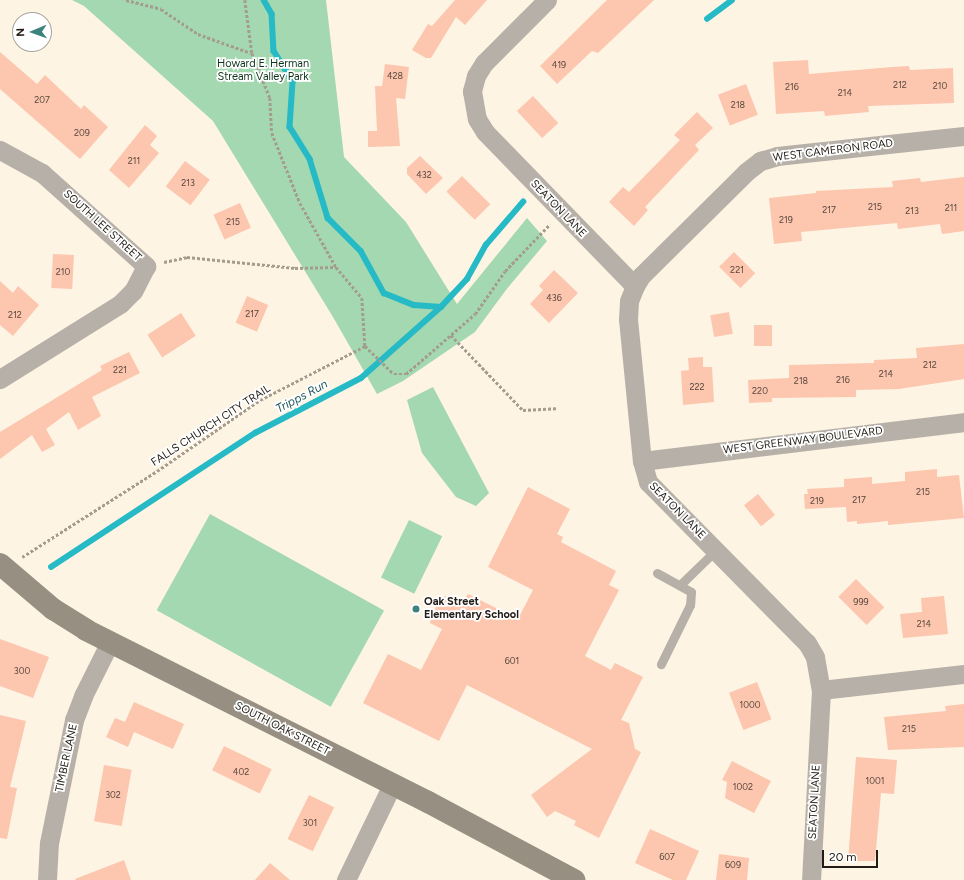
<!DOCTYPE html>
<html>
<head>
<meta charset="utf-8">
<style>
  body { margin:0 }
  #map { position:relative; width:964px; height:880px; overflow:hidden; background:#fef4e3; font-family:Figtree,sans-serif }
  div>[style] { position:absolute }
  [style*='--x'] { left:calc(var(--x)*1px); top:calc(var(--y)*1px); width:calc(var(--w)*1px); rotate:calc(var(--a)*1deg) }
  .green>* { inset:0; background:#a3d8b0; transform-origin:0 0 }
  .stream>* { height:5.5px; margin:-2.75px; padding:0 2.75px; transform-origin:2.75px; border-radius:2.75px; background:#25bac5 }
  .building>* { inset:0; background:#fcc6af; transform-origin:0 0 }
  .path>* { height:2.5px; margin-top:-1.25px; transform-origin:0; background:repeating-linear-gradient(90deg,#a49c8f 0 3px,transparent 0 5px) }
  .lane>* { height:9px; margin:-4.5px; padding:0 4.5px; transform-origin:4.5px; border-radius:4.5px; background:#b6b0a8 }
  .street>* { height:19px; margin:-9.5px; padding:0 9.5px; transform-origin:9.5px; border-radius:9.5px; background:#b6b0a8 }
  .secondary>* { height:22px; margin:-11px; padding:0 11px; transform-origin:11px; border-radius:11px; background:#978f82 }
  .dots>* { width:11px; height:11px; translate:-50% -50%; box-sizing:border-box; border:2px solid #fff; border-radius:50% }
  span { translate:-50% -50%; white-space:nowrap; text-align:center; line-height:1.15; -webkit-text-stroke:3.5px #fff; paint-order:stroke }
  .number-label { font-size:9px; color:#58463c }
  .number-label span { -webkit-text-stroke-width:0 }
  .park-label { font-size:11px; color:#0f321b }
  .street-label { font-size:11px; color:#211c15 }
  .poi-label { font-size:11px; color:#211c15; font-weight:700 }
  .left { translate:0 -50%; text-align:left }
  .water-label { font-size:12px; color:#1f575c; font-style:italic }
  .north { position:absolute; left:12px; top:12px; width:40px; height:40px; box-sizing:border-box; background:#fff; border:1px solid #a6a4a1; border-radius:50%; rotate:268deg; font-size:11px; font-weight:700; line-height:16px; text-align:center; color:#211c15 }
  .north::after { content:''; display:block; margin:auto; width:14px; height:18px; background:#3c837d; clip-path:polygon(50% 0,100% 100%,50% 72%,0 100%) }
  .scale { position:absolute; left:822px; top:850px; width:56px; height:18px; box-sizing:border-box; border:2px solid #211c15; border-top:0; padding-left:5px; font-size:12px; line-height:14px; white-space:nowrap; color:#211c15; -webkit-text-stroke:3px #fff; paint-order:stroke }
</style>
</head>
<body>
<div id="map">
  <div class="green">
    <i style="clip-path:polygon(72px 0,326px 0,344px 157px,406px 222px,457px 304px,527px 218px,547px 241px,506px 290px,475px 332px,403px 381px,377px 394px,333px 317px,213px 121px,84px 6px)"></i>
    <i style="clip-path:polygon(433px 387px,489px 493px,476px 506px,456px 497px,422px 453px,407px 400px)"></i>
    <i style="left:210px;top:514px;width:199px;height:110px;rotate:29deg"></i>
    <i style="left:409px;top:520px;width:37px;height:64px;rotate:26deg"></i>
  </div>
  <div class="stream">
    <i style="--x:264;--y:0;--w:16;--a:60"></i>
    <i style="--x:272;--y:14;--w:37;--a:87"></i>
    <i style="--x:274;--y:51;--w:36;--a:58"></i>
    <i style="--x:293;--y:82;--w:45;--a:93.8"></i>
    <i style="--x:290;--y:127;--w:38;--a:58"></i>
    <i style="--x:310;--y:159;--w:62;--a:73"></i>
    <i style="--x:328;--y:218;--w:47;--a:45"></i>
    <i style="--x:361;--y:251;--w:48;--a:61.3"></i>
    <i style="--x:384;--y:293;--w:32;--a:22"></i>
    <i style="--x:414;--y:305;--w:27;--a:4"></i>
    <i style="--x:707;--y:19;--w:31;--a:-37"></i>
    <i style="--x:51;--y:567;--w:244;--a:-33.3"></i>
    <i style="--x:255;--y:433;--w:119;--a:-27.4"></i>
    <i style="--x:361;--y:378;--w:107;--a:-41.6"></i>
    <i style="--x:441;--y:307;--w:38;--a:-47"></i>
    <i style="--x:467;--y:279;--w:39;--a:-61"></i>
    <i style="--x:486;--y:245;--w:57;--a:-49.3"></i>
  </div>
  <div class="building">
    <i style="clip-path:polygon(455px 0,487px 0,465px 25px,456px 17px,431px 58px,426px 58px,412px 50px,428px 24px,432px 26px)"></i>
    <i style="clip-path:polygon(607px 0,654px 0,598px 53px,592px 51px,557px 84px,540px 66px)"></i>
    <i style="clip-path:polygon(0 52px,37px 84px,45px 75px,81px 109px,84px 105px,108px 127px,80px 159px,0 89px)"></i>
    <i style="clip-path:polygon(808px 60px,809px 74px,892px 67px,909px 66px,910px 70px,953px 68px,954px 103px,868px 106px,869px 112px,825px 116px,824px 111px,776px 114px,773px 62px)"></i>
    <i style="clip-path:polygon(385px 64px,409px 67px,405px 99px,396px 98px,400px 146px,368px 147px,368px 131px,377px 131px,375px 86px,382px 86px)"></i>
    <i style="left:746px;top:84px;width:33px;height:30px;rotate:69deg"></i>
    <i style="left:533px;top:96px;width:37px;height:22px;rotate:47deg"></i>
    <i style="clip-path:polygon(697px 112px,713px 128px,695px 145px,699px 150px,645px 207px,648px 210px,634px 226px,609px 202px,623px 187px,629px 192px,680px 140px,674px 135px)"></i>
    <i style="clip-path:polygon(145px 125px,157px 136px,150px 145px,159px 153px,129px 188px,109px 170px)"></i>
    <i style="clip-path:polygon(420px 156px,443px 178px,426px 194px,407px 174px,407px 168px)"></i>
    <i style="left:185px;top:161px;width:31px;height:32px;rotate:37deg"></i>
    <i style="left:462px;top:176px;width:40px;height:22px;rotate:45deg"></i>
    <i style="clip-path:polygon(964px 177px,964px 231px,942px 234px,940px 224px,898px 229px,897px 223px,801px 232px,802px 241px,774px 244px,769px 198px,816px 193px,816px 191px,893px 187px,892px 181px,920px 178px,921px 182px)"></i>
    <i style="left:240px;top:203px;width:27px;height:29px;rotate:66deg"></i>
    <i style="left:734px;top:252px;width:30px;height:21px;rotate:45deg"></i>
    <i style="left:53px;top:254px;width:21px;height:34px;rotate:3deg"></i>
    <i style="clip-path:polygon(554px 270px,578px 293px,549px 323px,530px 304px,543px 290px,539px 286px)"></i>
    <i style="clip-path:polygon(0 281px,13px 293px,18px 286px,39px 305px,13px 336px,0 325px)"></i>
    <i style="left:247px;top:296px;width:23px;height:29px;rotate:23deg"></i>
    <i style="left:729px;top:312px;width:22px;height:19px;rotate:80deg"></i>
    <i style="left:181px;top:313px;width:27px;height:40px;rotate:57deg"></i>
    <i style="left:754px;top:325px;width:18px;height:21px"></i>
    <i style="clip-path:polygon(964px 344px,964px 379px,899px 389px,856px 390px,856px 397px,772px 398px,772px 402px,749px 403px,748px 380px,789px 378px,789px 365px,874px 363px,874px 360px,917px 358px,916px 348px)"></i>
    <i style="clip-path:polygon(129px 352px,140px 373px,92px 397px,101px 416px,78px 430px,69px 412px,46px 429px,55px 445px,42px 452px,32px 435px,0 459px,0 432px,102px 370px,100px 366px)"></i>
    <i style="clip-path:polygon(703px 357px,703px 367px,712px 367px,714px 402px,683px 405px,681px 371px,689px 370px,688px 358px)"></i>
    <i style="clip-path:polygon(937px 469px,937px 477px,959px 475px,964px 518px,888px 525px,888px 521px,857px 524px,857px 521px,847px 522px,846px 507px,805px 509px,804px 494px,808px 494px,807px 489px,844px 487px,844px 479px,872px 477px,872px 484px,905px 481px,905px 472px)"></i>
    <i style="clip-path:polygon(528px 487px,570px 509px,557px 534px,563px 537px,561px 542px,616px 571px,609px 585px,619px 590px,585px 656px,611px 670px,615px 663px,643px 677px,621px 720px,629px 723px,635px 749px,641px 752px,599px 838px,574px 825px,576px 821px,555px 811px,547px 817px,531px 795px,592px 749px,467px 685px,439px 741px,363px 703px,388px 654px,421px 670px,442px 629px,430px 623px,432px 615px,439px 601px,445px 596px,462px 605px,468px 594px,518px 619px,533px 590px,488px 567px)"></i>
    <i style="left:758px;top:494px;width:27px;height:18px;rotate:51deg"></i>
    <i style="left:856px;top:579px;width:40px;height:25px;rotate:45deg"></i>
    <i style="clip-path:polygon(944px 596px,948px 634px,903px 638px,900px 614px,922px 612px,921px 598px)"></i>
    <i style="clip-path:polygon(0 639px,49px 657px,33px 698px,0 686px)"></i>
    <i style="left:757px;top:682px;width:40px;height:30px;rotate:69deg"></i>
    <i style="clip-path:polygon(134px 702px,184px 724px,173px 749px,134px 732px,128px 747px,106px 737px,115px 718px,125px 722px)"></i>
    <i style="clip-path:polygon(964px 704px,964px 747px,888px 750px,884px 717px,946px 711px,945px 706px)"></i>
    <i style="clip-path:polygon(0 715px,26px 721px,10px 787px,17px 788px,7px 839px,0 838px)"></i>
    <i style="left:224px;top:746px;width:53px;height:27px;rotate:26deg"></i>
    <i style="clip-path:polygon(856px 757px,897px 760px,894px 794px,881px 793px,875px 861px,848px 861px)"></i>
    <i style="clip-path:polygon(732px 761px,771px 781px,754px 813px,725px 798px,727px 782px,722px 780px)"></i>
    <i style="left:104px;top:765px;width:28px;height:57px;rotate:10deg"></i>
    <i style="left:309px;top:795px;width:28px;height:49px;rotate:26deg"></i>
    <i style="clip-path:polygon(650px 829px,699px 851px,686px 880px,673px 880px,635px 863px)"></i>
    <i style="clip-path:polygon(719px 854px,749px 858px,747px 880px,716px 880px)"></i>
    <i style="clip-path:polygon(124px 860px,131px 880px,76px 880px,75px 879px)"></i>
    <i style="clip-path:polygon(270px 863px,290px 880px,255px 880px)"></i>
  </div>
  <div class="path">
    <i style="--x:126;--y:0;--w:36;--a:14"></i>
    <i style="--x:161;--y:9;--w:45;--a:34"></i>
    <i style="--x:198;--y:34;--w:56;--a:19.7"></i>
    <i style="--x:245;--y:0;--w:53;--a:82.5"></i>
    <i style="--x:252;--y:53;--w:48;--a:68.2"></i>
    <i style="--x:270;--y:98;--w:35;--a:87"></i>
    <i style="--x:272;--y:133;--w:75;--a:68.2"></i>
    <i style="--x:300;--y:203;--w:73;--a:60.6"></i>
    <i style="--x:164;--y:262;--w:24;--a:-12"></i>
    <i style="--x:187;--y:257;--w:109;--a:5.8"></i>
    <i style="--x:295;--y:268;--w:41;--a:-1.4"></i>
    <i style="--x:336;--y:267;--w:40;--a:50"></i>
    <i style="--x:362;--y:298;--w:48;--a:86.4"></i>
    <i style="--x:451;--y:335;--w:104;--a:46.2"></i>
    <i style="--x:523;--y:410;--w:33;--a:-3"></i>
    <i style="--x:365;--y:346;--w:40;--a:44"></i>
    <i style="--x:394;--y:374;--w:12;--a:0"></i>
    <i style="--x:406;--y:374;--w:91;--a:-41"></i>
    <i style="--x:475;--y:314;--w:52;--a:-55.1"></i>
    <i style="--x:505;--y:271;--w:65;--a:-46.2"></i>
    <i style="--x:22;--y:557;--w:160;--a:-32.5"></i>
    <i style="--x:157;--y:471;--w:125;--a:-34.6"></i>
    <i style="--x:260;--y:400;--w:118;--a:-27.2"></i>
  </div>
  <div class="lane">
    <i style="--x:657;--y:573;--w:39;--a:29"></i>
    <i style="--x:691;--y:592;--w:13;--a:94"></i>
    <i style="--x:690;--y:605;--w:66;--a:116.2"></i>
    <i style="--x:680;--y:585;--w:50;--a:-44.2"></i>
  </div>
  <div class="street">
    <i style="--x:547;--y:0;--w:89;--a:135"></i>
    <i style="--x:484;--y:63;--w:15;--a:122"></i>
    <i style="--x:476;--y:76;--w:16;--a:105"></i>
    <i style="--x:472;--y:91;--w:28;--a:80"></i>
    <i style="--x:477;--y:119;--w:15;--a:58"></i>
    <i style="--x:485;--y:132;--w:215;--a:45.8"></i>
    <i style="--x:635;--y:286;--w:16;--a:112"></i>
    <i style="--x:629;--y:301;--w:18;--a:93"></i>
    <i style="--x:628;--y:319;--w:143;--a:84.4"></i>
    <i style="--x:642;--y:461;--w:22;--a:74"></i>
    <i style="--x:648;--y:482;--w:226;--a:45.4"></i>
    <i style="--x:807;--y:643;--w:16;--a:60"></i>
    <i style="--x:815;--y:657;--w:34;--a:80"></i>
    <i style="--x:821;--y:690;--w:190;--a:93"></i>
    <i style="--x:0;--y:150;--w:48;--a:28.7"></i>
    <i style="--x:42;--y:173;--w:140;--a:41.8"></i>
    <i style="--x:146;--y:266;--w:28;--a:117"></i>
    <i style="--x:133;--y:291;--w:18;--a:135"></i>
    <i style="--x:120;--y:304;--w:142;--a:148"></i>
    <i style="--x:635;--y:286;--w:12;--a:-59"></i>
    <i style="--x:641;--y:276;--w:148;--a:-44.7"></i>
    <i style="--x:746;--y:172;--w:18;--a:-38"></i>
    <i style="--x:760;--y:161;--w:18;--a:-16"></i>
    <i style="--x:777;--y:156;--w:188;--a:-6.1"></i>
    <i style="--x:642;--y:461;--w:324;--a:-6.9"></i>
    <i style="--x:821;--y:690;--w:144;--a:-6.4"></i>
    <i style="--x:47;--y:880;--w:37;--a:-87"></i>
    <i style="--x:49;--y:843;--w:126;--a:-78.5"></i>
    <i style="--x:74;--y:720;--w:26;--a:-69"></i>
    <i style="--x:83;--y:696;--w:60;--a:-63.4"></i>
    <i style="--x:346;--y:880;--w:106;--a:-64.2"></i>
  </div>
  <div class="secondary">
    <i style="--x:0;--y:564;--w:70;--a:40.3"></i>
    <i style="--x:53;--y:609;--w:39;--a:32"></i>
    <i style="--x:86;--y:630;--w:383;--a:26.7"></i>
    <i style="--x:428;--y:802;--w:166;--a:28.1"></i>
  </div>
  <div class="dots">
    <i style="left:416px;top:609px;background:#3c837d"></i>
  </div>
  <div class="number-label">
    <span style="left:559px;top:65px">419</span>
    <span style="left:395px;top:76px">428</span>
    <span style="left:900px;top:85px">212</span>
    <span style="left:940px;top:86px">210</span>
    <span style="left:792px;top:87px">216</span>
    <span style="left:845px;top:93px">214</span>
    <span style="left:42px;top:100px">207</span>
    <span style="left:738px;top:105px">218</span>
    <span style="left:82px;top:133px">209</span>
    <span style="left:134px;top:161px">211</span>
    <span style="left:424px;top:175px">432</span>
    <span style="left:188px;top:183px">213</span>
    <span style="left:875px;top:207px">215</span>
    <span style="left:951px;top:208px">211</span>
    <span style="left:829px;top:210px">217</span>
    <span style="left:912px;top:211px">213</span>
    <span style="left:786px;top:220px">219</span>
    <span style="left:233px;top:222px">215</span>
    <span style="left:737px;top:270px">221</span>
    <span style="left:63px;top:272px">210</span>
    <span style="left:554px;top:298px">436</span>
    <span style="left:252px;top:314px">217</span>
    <span style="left:15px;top:315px">212</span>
    <span style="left:930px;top:365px">212</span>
    <span style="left:120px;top:370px">221</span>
    <span style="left:886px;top:374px">214</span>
    <span style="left:843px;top:380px">216</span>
    <span style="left:801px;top:381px">218</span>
    <span style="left:697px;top:387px">222</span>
    <span style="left:760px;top:391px">220</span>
    <span style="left:923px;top:492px">215</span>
    <span style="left:859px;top:500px">217</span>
    <span style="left:817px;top:501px">219</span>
    <span style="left:861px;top:602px">999</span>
    <span style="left:924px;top:624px">214</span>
    <span style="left:512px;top:661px">601</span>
    <span style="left:22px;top:671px">300</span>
    <span style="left:750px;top:705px">1000</span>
    <span style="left:909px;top:729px">215</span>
    <span style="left:241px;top:772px">402</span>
    <span style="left:875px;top:781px">1001</span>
    <span style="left:743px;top:787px">1002</span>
    <span style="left:113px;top:795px">302</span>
    <span style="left:310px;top:823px">301</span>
    <span style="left:667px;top:857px">607</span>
    <span style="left:733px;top:865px">609</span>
  </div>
  <div class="park-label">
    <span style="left:263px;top:71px">Howard E. Herman<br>Stream Valley Park</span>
  </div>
  <div class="street-label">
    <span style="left:833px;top:151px;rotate:-7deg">WEST CAMERON ROAD</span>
    <span style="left:558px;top:209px;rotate:46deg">SEATON LANE</span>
    <span style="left:102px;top:226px;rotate:42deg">SOUTH LEE STREET</span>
    <span style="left:211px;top:426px;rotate:-33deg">FALLS CHURCH CITY TRAIL</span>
    <span style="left:803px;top:441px;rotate:-7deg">WEST GREENWAY BOULEVARD</span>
    <span style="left:677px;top:511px;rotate:45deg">SEATON LANE</span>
    <span style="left:282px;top:729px;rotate:27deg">SOUTH OAK STREET</span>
    <span style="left:67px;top:758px;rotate:-78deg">TIMBER LANE</span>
    <span style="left:815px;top:802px;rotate:-87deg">SEATON LANE</span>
  </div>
  <div class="poi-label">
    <span class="left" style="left:424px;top:609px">Oak Street<br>Elementary School</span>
  </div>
  <div class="water-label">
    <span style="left:302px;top:397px;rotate:-28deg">Tripps Run</span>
  </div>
  <div class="north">N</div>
  <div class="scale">20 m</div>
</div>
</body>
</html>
